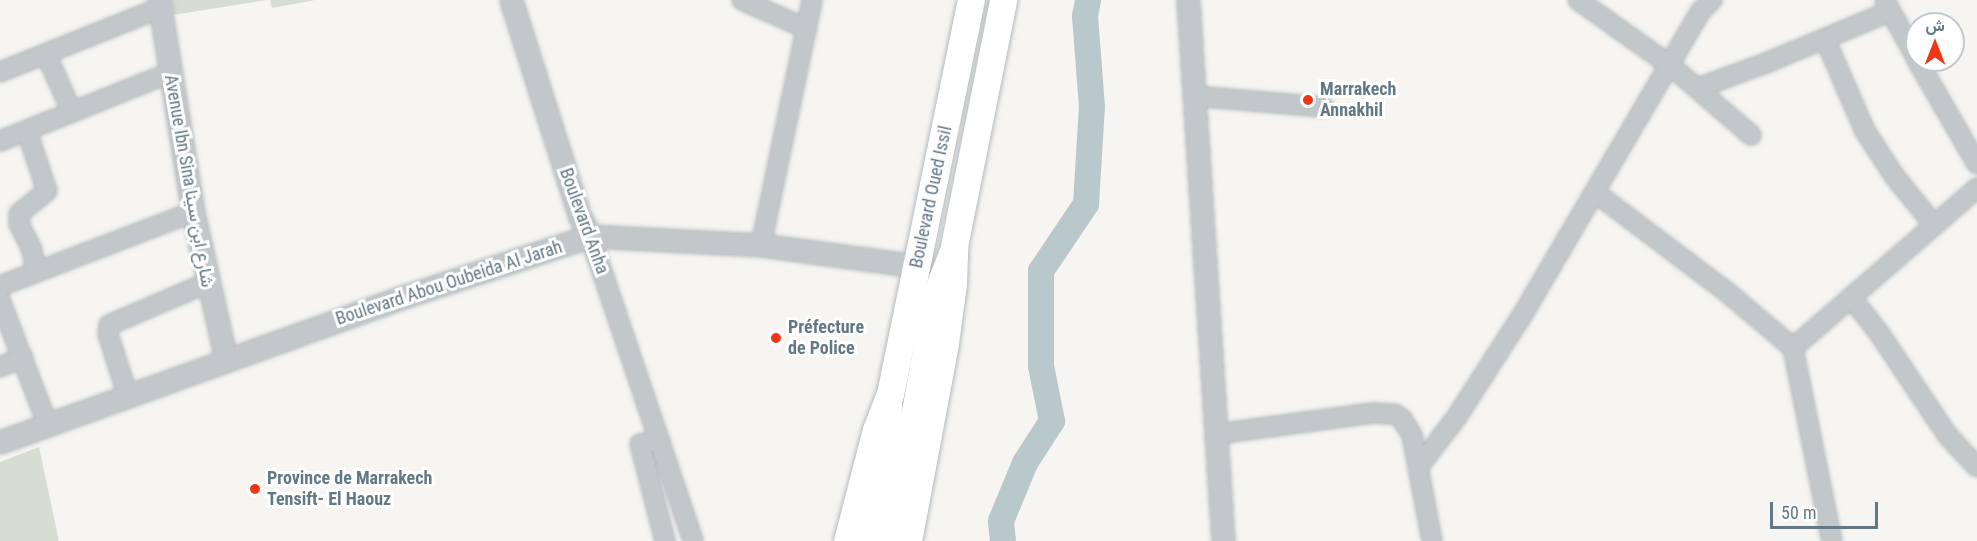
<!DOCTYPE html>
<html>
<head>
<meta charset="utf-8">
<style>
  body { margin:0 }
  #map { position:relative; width:1977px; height:541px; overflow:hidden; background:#f6f5f1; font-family:"Roboto Condensed",Vazirmatn,sans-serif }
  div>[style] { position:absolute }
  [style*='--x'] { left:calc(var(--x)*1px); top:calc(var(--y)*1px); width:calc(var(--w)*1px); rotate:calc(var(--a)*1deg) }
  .green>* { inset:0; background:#d7ddd2 }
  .river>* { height:26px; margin:-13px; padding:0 13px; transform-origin:13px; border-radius:13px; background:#b9c8cb }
  .roads { filter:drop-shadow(0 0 2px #b4babe) drop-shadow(0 0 2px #b4babe) }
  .minor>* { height:18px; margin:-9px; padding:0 9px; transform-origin:9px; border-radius:9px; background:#c2c7ca }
  .tertiary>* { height:21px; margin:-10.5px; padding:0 10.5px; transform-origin:10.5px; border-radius:10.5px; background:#c2c7ca }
  .secondary>* { height:24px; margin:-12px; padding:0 12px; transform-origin:12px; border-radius:12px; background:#fff }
  .primary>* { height:27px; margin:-13.5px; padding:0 13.5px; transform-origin:13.5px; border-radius:13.5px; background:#fff }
  .dots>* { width:16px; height:16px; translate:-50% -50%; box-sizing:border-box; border:3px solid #fff; border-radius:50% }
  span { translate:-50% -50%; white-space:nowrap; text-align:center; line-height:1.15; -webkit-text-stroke:6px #fff; paint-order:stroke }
  .poi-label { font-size:18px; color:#627885; font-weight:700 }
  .left { translate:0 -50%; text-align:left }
  .street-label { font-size:18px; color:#627885 }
  .north { position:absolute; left:1905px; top:12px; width:60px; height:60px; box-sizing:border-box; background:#fff; border:2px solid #c0c9ce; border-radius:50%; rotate:0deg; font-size:16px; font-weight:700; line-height:24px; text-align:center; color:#627885 }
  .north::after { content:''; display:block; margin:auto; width:21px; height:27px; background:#f03617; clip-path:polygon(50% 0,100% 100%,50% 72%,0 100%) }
  .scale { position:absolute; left:1770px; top:502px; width:108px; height:27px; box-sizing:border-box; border:3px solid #627885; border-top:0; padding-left:8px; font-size:18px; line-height:21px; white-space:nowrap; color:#627885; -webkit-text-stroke:4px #fff; paint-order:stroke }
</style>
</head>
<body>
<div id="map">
  <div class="green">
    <i style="clip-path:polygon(171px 0,267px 0,173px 15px)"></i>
    <i style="clip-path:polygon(270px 0,315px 0,272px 8px)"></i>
    <i style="clip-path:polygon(39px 447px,59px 541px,0 541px,0 462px)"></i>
  </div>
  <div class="river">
    <i style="--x:1003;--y:541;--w:20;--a:-96"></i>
    <i style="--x:1001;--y:521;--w:63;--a:-67.5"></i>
    <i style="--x:1025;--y:463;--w:50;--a:-57.3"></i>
    <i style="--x:1052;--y:421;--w:56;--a:-101.3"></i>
    <i style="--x:1041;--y:366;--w:95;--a:-90"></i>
    <i style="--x:1041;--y:271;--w:81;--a:-56.1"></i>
    <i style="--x:1086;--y:204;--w:97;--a:-86.5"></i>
    <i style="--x:1092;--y:107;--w:91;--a:-94.4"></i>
    <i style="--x:1085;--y:16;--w:16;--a:-79"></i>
  </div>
  <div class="roads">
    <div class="minor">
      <i style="--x:742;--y:0;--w:71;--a:24"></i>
      <i style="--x:1578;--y:0;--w:114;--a:35.4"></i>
      <i style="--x:1671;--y:66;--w:106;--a:40.8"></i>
      <i style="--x:1885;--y:1;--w:66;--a:61.1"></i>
      <i style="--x:1825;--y:39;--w:100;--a:66.5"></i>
      <i style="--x:1865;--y:131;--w:55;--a:56.9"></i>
      <i style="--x:1895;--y:177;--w:62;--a:50.9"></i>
      <i style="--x:46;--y:54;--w:64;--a:65.9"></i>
      <i style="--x:1917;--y:60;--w:120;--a:60"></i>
      <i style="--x:0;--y:72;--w:172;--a:-21.8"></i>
      <i style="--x:1698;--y:88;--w:72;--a:-20.2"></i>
      <i style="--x:1766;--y:63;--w:135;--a:-22.6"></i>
      <i style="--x:1193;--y:96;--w:131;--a:4.8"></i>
      <i style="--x:27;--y:131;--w:63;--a:71.6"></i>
      <i style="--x:47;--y:191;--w:36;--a:141"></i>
      <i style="--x:19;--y:214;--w:10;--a:90"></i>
      <i style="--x:19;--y:224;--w:29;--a:63"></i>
      <i style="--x:32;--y:250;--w:22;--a:80"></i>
      <i style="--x:0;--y:141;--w:182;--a:-21.9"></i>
      <i style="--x:1596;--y:193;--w:166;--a:37.1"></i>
      <i style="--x:1728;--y:293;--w:85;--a:40.2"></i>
      <i style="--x:1793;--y:348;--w:197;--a:78.6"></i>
      <i style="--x:590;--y:236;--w:322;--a:71.3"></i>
      <i style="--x:761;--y:245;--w:250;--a:-78.2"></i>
      <i style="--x:0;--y:286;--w:207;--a:-21"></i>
      <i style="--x:1851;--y:297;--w:46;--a:52.1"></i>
      <i style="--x:1879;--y:333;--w:124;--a:56.2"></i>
      <i style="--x:1948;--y:436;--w:42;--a:46.9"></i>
      <i style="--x:0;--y:300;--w:135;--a:69.1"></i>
      <i style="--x:1793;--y:348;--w:244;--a:-41"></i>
      <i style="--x:0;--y:367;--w:25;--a:-23"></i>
      <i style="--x:128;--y:396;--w:65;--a:-107.9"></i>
      <i style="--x:108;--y:334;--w:9;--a:-84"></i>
      <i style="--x:109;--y:325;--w:107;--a:-23.2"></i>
      <i style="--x:1217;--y:434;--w:157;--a:-7.7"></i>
      <i style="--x:1373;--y:413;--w:22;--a:3"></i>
      <i style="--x:1395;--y:414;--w:9;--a:36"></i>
      <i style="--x:1402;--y:419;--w:19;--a:58"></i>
      <i style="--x:1412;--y:435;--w:108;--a:79.3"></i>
      <i style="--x:660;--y:441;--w:20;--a:171"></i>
      <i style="--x:640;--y:444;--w:100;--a:75.5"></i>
      <i style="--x:1419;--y:466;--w:61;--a:-52.4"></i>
      <i style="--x:1456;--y:418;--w:124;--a:-57.2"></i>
      <i style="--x:1523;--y:314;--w:351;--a:-59.6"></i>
      <i style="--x:1701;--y:11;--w:16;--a:-45"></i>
    </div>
    <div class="tertiary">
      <i style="--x:159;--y:0;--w:215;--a:80.9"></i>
      <i style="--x:193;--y:212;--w:152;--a:77.4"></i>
      <i style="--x:511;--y:0;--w:228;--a:72.4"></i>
      <i style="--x:580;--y:217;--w:21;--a:62"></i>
      <i style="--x:1188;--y:0;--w:542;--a:86.3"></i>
      <i style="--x:0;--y:442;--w:422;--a:-19.8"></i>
      <i style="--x:397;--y:299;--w:203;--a:-18.1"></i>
      <i style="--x:590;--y:236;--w:171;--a:3"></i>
      <i style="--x:761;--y:245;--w:157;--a:7.7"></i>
    </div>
    <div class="secondary">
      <i style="--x:869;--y:541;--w:109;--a:-79.4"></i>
      <i style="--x:889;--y:434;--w:32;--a:-88"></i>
      <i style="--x:890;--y:541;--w:253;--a:-79.5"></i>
      <i style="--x:936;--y:292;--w:44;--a:-68.7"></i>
    </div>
    <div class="primary">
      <i style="--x:847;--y:541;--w:115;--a:-75.4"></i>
      <i style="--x:876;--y:430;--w:39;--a:-69"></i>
      <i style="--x:890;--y:394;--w:402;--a:-78.4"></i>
      <i style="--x:908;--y:541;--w:201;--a:-79.4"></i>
      <i style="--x:945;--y:343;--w:60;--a:-82.3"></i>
      <i style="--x:953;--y:284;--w:38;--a:-88"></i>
      <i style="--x:954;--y:246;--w:251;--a:-78.7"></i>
    </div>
  </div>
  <div class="dots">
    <i style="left:1308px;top:100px;background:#f03617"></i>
    <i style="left:776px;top:338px;background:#f03617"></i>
    <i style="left:255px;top:489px;background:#f03617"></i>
  </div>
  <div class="poi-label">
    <span class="left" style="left:1320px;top:100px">Marrakech<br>Annakhil</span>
    <span class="left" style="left:788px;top:338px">Préfecture<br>de Police</span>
    <span class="left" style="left:267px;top:489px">Province de Marrakech<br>Tensift- El Haouz</span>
  </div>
  <div class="street-label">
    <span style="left:189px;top:181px;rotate:80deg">Avenue Ibn Sina شارع ابن سينا</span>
    <span style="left:931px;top:197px;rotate:-78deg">Boulevard Oued Issil</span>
    <span style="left:584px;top:221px;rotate:70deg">Boulevard Anha</span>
    <span style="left:449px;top:283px;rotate:-18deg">Boulevard Abou Oubeida Al Jarah</span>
  </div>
  <div class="north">ش</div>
  <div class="scale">50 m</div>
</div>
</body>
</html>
